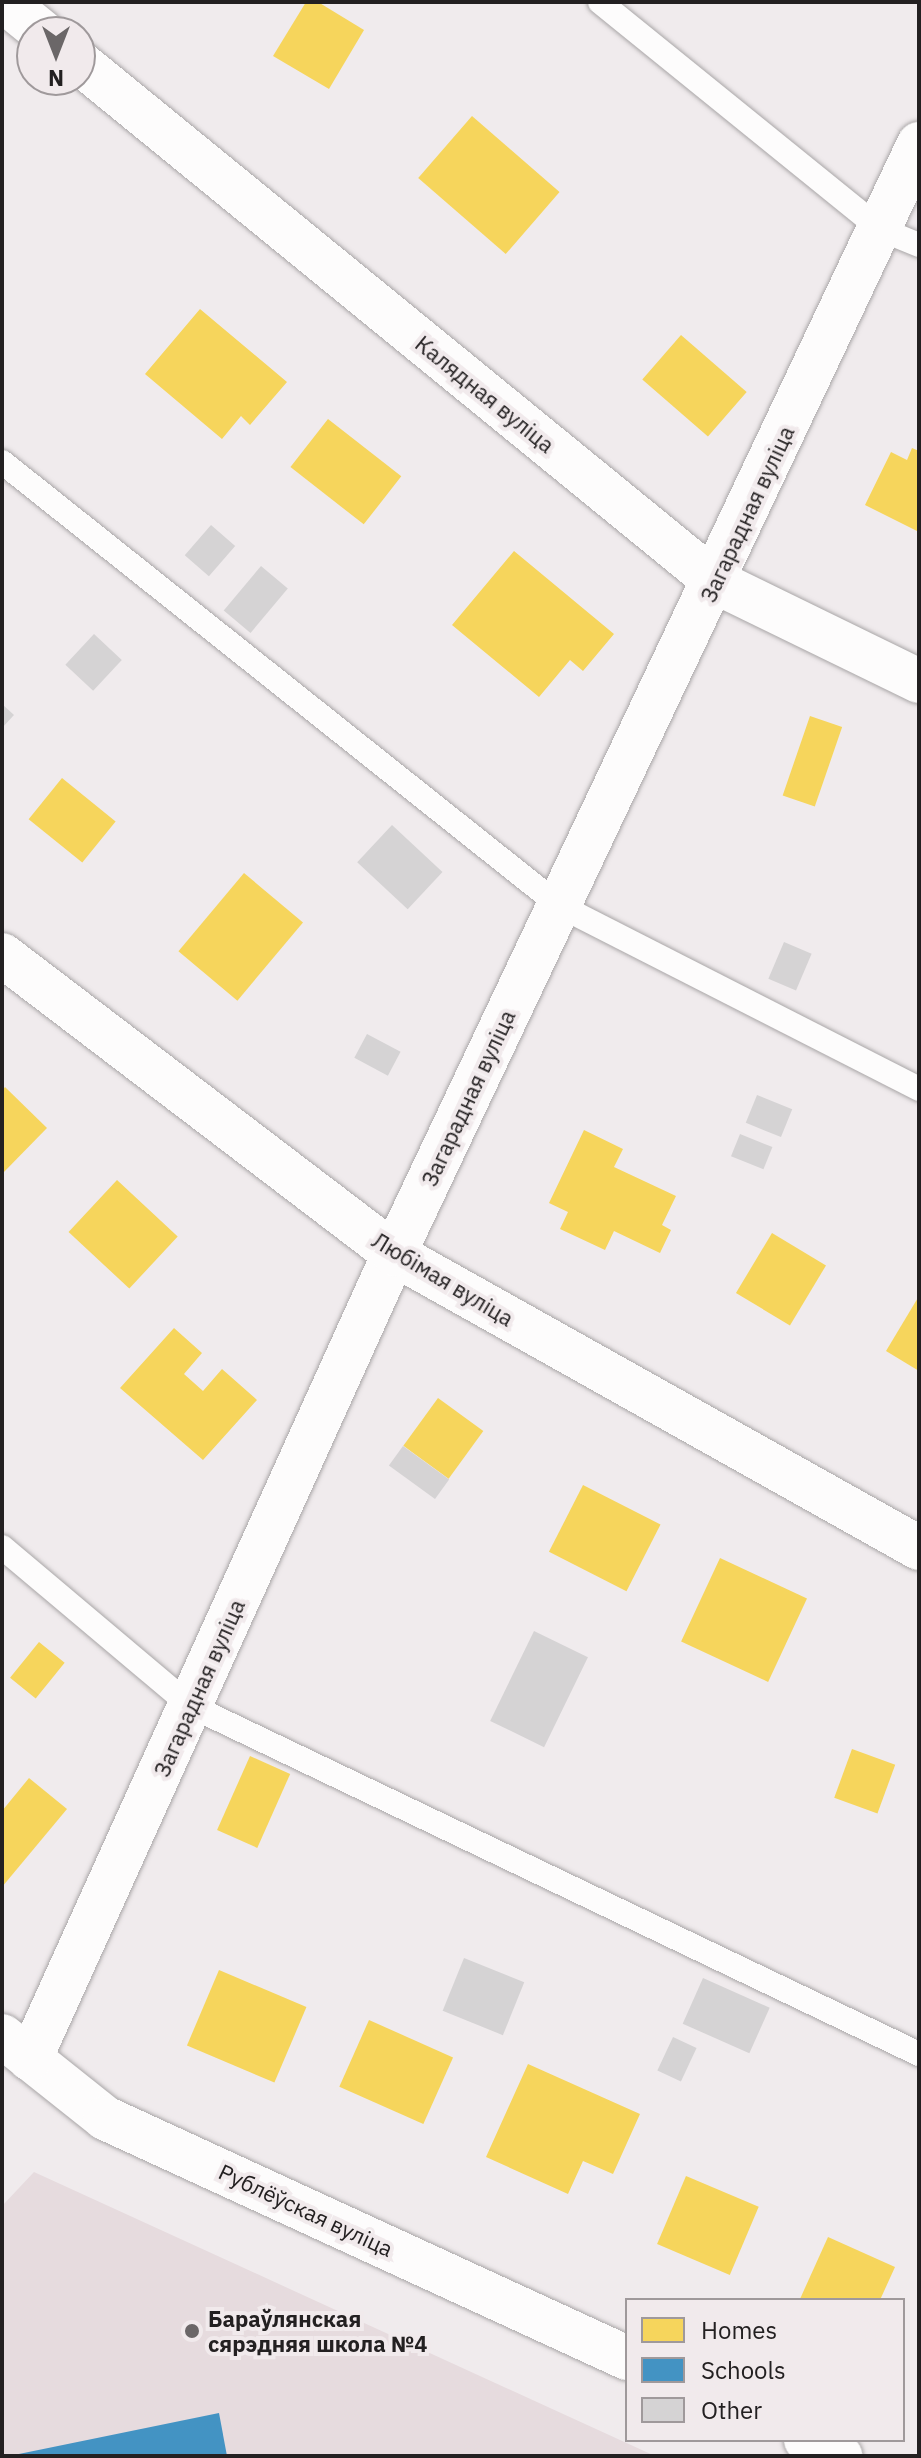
<!DOCTYPE html>
<html>
<head>
<meta charset="utf-8">
<style>
  body { margin:0 }
  #map { position:relative; width:921px; height:2458px; overflow:hidden; background:#f0ebed; font-family:"IBM Plex Sans",sans-serif }
  div>[style] { position:absolute }
  [style*='--x'] { left:calc(var(--x)*1px); top:calc(var(--y)*1px); width:calc(var(--w)*1px); rotate:calc(var(--a)*1deg) }
  .built>* { inset:0; background:#e6dbde }
  .homes>* { inset:0; background:#f6d55c; transform-origin:0 0 }
  .schools>* { inset:0; background:#4393c3 }
  .building>* { inset:0; background:#d5d3d4; transform-origin:0 0 }
  .roads { filter:drop-shadow(0 0 2px #a9a6a7) drop-shadow(0 0 2px #a9a6a7) }
  .lane>* { height:24px; margin:-12px; padding:0 12px; transform-origin:12px; border-radius:12px; background:#fdfcfc }
  .street>* { height:44px; margin:-22px; padding:0 22px; transform-origin:22px; border-radius:22px; background:#fdfcfc }
  .dots>* { width:22px; height:22px; translate:-50% -50%; box-sizing:border-box; border:4px solid #f1eaec; border-radius:50% }
  span { translate:-50% -50%; white-space:nowrap; text-align:center; line-height:1.15; -webkit-text-stroke:8px #f1eaec; paint-order:stroke }
  .street-label { font-size:22px; color:#232021 }
  .poi-label { font-size:22px; color:#232021; font-weight:700 }
  .left { translate:0 -50%; text-align:left }
  .frame { position:absolute; inset:0; border:4px solid #232021; pointer-events:none }
  .legend { position:absolute; left:625px; top:2298px; width:280px; height:144px; box-sizing:border-box; background:#f1eaec; border:2px solid #9f999b; margin:0; padding:10px 14px; list-style:none; font-size:24px; color:#232021 }
  .legend li { display:flex; align-items:center; gap:16px; height:40px }
  .legend b { width:40px; border:2px solid #9f999b }
  .north { position:absolute; left:16px; top:16px; width:80px; height:80px; box-sizing:border-box; background:#f1eaec; border:2px solid #9f999b; border-radius:50%; rotate:180deg; font-size:22px; font-weight:700; line-height:32px; text-align:center; color:#232021 }
  .north::after { content:''; display:block; margin:auto; width:28px; height:36px; background:#6b6768; clip-path:polygon(50% 0,100% 100%,50% 72%,0 100%) }
</style>
</head>
<body>
<div id="map">
  <div class="built">
    <i style="clip-path:polygon(34px 2172px,655px 2456px,2px 2456px,2px 2206px)"></i>
  </div>
  <div class="homes">
    <i style="clip-path:polygon(306px 2px,318px 2px,364px 30px,329px 89px,273px 56px)"></i>
    <i style="left:472px;top:116px;width:116px;height:82px;rotate:41deg"></i>
    <i style="clip-path:polygon(200px 309px,287px 382px,250px 425px,241px 416px,222px 439px,145px 374px)"></i>
    <i style="left:681px;top:335px;width:87px;height:59px;rotate:41deg"></i>
    <i style="left:328px;top:419px;width:93px;height:61px;rotate:38deg"></i>
    <i style="clip-path:polygon(912px 448px,919px 451px,919px 532px,865px 505px,891px 452px,907px 460px)"></i>
    <i style="clip-path:polygon(514px 551px,614px 634px,583px 671px,570px 660px,539px 697px,452px 625px)"></i>
    <i style="left:810px;top:716px;width:34px;height:84px;rotate:19deg"></i>
    <i style="left:62px;top:778px;width:69px;height:53px;rotate:39deg"></i>
    <i style="left:244px;top:873px;width:77px;height:102px;rotate:40deg"></i>
    <i style="clip-path:polygon(5px 1087px,47px 1128px,2px 1174px,2px 1091px)"></i>
    <i style="clip-path:polygon(584px 1130px,623px 1149px,614px 1167px,676px 1196px,662px 1225px,671px 1230px,660px 1253px,614px 1231px,605px 1250px,560px 1229px,568px 1212px,549px 1203px)"></i>
    <i style="left:117px;top:1180px;width:83px;height:71px;rotate:43deg"></i>
    <i style="left:772px;top:1233px;width:63px;height:70px;rotate:31deg"></i>
    <i style="clip-path:polygon(919px 1296px,919px 1371px,886px 1351px)"></i>
    <i style="clip-path:polygon(174px 1328px,202px 1353px,184px 1374px,203px 1391px,222px 1369px,257px 1400px,203px 1460px,120px 1388px)"></i>
    <i style="left:438px;top:1398px;width:56px;height:59px;rotate:36deg"></i>
    <i style="left:583px;top:1485px;width:87px;height:75px;rotate:27deg"></i>
    <i style="left:720px;top:1558px;width:96px;height:92px;rotate:25deg"></i>
    <i style="left:39px;top:1642px;width:33px;height:46px;rotate:39deg"></i>
    <i style="left:852px;top:1749px;width:46px;height:52px;rotate:20deg"></i>
    <i style="left:250px;top:1756px;width:44px;height:81px;rotate:24deg"></i>
    <i style="clip-path:polygon(29px 1778px,67px 1809px,2px 1887px,2px 1811px)"></i>
    <i style="left:219px;top:1970px;width:95px;height:82px;rotate:23deg"></i>
    <i style="left:369px;top:2020px;width:92px;height:73px;rotate:24deg"></i>
    <i style="clip-path:polygon(528px 2064px,640px 2114px,613px 2174px,583px 2161px,568px 2194px,486px 2157px)"></i>
    <i style="left:686px;top:2176px;width:79px;height:74px;rotate:23deg"></i>
    <i style="clip-path:polygon(828px 2237px,895px 2267px,880px 2300px,800px 2299px)"></i>
  </div>
  <div class="schools">
    <i style="clip-path:polygon(219px 2413px,227px 2456px,14px 2456px,14px 2455px)"></i>
  </div>
  <div class="building">
    <i style="left:211px;top:525px;width:32px;height:40px;rotate:41deg"></i>
    <i style="left:261px;top:566px;width:35px;height:58px;rotate:40deg"></i>
    <i style="left:94px;top:634px;width:38px;height:42px;rotate:43deg"></i>
    <i style="clip-path:polygon(2px 704px,14px 715px,2px 728px)"></i>
    <i style="left:392px;top:825px;width:69px;height:51px;rotate:43deg"></i>
    <i style="left:784px;top:942px;width:30px;height:40px;rotate:23deg"></i>
    <i style="left:367px;top:1034px;width:38px;height:27px;rotate:28deg"></i>
    <i style="left:757px;top:1095px;width:38px;height:30px;rotate:22deg"></i>
    <i style="left:740px;top:1134px;width:35px;height:24px;rotate:22deg"></i>
    <i style="left:403px;top:1446px;width:57px;height:24px;rotate:36deg"></i>
    <i style="left:534px;top:1631px;width:60px;height:100px;rotate:26deg"></i>
    <i style="left:464px;top:1958px;width:65px;height:57px;rotate:22deg"></i>
    <i style="left:703px;top:1978px;width:73px;height:50px;rotate:24deg"></i>
    <i style="left:673px;top:2037px;width:26px;height:37px;rotate:25deg"></i>
  </div>
  <div class="roads">
    <div class="lane">
      <i style="--x:600;--y:2;--w:360;--a:39"></i>
      <i style="--x:880;--y:229;--w:42;--a:22.3"></i>
      <i style="--x:2;--y:462;--w:713;--a:38.51"></i>
      <i style="--x:560;--y:906;--w:403;--a:27"></i>
      <i style="--x:2;--y:1547;--w:247;--a:40.1"></i>
      <i style="--x:191;--y:1706;--w:807;--a:25.55"></i>
    </div>
    <div class="street">
      <i style="--x:5;--y:2;--w:48;--a:39"></i>
      <i style="--x:80;--y:63;--w:821;--a:39.22"></i>
      <i style="--x:716;--y:582;--w:226;--a:26"></i>
      <i style="--x:2;--y:955;--w:493;--a:37.3"></i>
      <i style="--x:394;--y:1254;--w:602;--a:29.25"></i>
      <i style="--x:2;--y:2036;--w:132;--a:38.5"></i>
      <i style="--x:105;--y:2118;--w:575;--a:24.69"></i>
      <i style="--x:30;--y:2059;--w:883;--a:-65.67"></i>
      <i style="--x:394;--y:1254;--w:1228;--a:-64.69"></i>
      <i style="--x:806;--y:2440;--w:38;--a:25"></i>
    </div>
  </div>
  <div class="dots">
    <i style="left:192px;top:2331px;background:#6b6768"></i>
  </div>
  <div class="street-label">
    <span style="left:485px;top:394px;rotate:39deg">Калядная вуліца</span>
    <span style="left:747px;top:514px;rotate:-65deg">Загарадная вуліца</span>
    <span style="left:468px;top:1098px;rotate:-65deg">Загарадная вуліца</span>
    <span style="left:443px;top:1279px;rotate:31deg">Любімая вуліца</span>
    <span style="left:199px;top:1688px;rotate:-66deg">Загарадная вуліца</span>
    <span style="left:306px;top:2210px;rotate:25deg">Рублёўская вуліца</span>
  </div>
  <div class="poi-label">
    <span class="left" style="left:208px;top:2331px">Бараўлянская<br>сярэдняя школа №4</span>
  </div>
  <div class="frame"></div>
  <ul class="legend">
  <li><b style="height:22px;background:#f6d55c"></b>Homes</li>
  <li><b style="height:22px;background:#4393c3"></b>Schools</li>
  <li><b style="height:22px;background:#d5d3d4"></b>Other</li>
  </ul>
  <div class="north">N</div>
</div>
</body>
</html>
